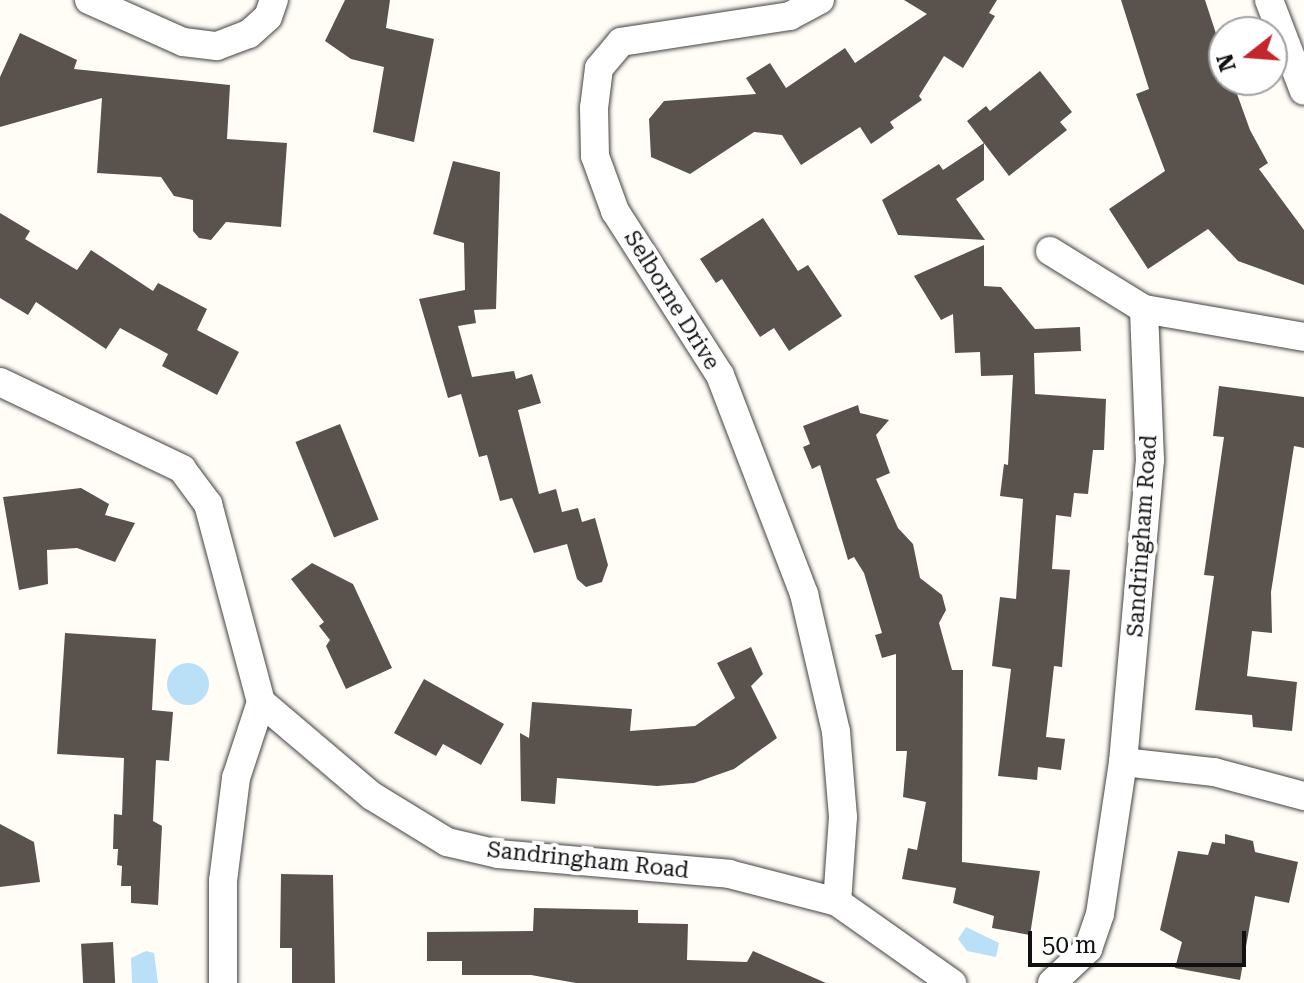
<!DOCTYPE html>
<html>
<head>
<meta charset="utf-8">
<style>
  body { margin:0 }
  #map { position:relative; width:1304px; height:983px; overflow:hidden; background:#fffdf5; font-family:"Roboto Serif",serif }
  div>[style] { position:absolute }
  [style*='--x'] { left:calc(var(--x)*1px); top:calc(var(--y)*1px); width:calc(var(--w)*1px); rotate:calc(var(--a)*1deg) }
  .water>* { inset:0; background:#b9e0f7 }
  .round { border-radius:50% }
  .building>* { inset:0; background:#5a524d; transform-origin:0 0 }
  .roads { filter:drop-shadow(0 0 2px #444) drop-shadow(0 0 2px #444) }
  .minor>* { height:28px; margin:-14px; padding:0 14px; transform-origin:14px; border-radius:14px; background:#fff }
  span { translate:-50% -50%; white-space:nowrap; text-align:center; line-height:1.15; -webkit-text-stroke:8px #fff; paint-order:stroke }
  .street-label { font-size:22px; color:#111 }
  .north { position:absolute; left:1208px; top:16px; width:80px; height:80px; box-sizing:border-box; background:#fff; border:2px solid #a0a0a0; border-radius:50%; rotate:253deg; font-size:22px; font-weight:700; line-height:32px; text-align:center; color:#111 }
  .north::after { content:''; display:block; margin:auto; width:28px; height:36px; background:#c4262e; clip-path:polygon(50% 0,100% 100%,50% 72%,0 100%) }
  .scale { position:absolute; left:1028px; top:931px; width:218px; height:36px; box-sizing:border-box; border:4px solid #111; border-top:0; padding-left:10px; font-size:24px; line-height:28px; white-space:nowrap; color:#111; -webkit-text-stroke:6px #fff; paint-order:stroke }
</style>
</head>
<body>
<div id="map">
  <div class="water">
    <i class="round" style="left:167px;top:663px;width:42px;height:42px"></i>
    <i style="clip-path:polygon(966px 927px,999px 943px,996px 957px,967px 951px,958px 939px)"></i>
    <i style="clip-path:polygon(146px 951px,154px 953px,158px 983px,132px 983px,131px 958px)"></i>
  </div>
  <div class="building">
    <i style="clip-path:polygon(345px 0,390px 0,386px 28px,434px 39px,414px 142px,373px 132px,384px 67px,351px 59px,325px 41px)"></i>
    <i style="clip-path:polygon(904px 0,997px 0,989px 13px,995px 16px,963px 68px,944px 56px,919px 96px,922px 100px,890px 122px,894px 128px,871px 144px,860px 127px,801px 165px,782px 135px,754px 132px,690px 174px,651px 157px,649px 119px,664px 101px,756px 94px,746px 78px,770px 63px,786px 88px,845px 48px,855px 63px,927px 14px)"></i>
    <i style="clip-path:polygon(1121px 0,1205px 0,1224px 58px,1224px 80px,1232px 80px,1250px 130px,1268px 163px,1259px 169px,1304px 230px,1304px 285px,1238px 261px,1208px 229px,1148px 269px,1109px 209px,1165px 171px,1136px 94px,1149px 89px)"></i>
    <i style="clip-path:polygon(20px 33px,77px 60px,74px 69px,230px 85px,227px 139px,287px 143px,281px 227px,226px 222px,211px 240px,199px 238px,193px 231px,193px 200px,174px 196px,161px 177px,97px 173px,102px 98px,0 127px,0 77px)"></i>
    <i style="clip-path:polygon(1040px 71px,1072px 112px,1060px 122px,1067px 130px,1009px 176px,967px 121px,986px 106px,990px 111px)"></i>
    <i style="clip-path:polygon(984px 143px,984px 180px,956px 199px,985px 240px,898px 235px,882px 200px,939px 164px,943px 170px)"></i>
    <i style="clip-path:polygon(453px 161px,500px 172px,496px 309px,474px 310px,476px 323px,458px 326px,472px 377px,514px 371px,516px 379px,532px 374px,541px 403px,518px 410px,539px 494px,556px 489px,562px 512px,578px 508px,582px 522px,595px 518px,608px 565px,602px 582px,586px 587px,577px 579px,567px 544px,534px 553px,512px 498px,500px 501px,487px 455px,479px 457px,461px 394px,448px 398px,419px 299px,465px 290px,464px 243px,433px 234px)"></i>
    <i style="clip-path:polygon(0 213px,30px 231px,25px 239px,77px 270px,91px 250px,153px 291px,158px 283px,207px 309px,197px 330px,239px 352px,217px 395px,162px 366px,168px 354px,120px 328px,106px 349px,36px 302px,28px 315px,0 298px)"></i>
    <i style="clip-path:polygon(763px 218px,798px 271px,808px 265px,842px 316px,789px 351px,774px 328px,760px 337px,722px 279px,716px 283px,700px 259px)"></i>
    <i style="clip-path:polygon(984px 245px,984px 286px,1001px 287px,1035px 329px,1080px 327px,1081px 351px,1034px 353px,1035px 394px,1106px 399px,1104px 450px,1093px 450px,1088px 494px,1074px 493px,1071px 517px,1056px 515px,1052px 569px,1070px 570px,1062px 667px,1054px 666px,1046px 737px,1065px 739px,1061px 770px,1038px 767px,1037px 780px,998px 776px,1011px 669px,992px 666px,1000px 597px,1016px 599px,1023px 499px,1000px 496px,1004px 464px,1008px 465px,1013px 375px,981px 376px,980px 352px,955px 353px,953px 314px,941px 320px,914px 276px)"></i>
    <i style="clip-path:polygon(1219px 386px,1304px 397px,1304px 448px,1294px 446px,1271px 592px,1272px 633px,1252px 631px,1247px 676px,1297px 682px,1292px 731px,1253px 727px,1252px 715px,1195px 710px,1214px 576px,1204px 575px,1224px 437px,1213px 436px)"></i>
    <i style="clip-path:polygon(858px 405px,860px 413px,889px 420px,876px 435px,890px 473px,876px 479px,898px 528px,913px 544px,920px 578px,942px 595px,946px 610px,939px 623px,952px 670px,963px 670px,962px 862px,1040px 871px,1030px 935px,992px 928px,994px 916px,953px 903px,956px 888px,902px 879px,908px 848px,917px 850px,926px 802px,903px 797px,907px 751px,896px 751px,896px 654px,882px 658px,875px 635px,882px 633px,864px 573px,854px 557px,848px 560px,820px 465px,812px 469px,803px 447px,810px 444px,803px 426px)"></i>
    <i style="left:340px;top:424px;width:103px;height:48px;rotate:68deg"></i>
    <i style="clip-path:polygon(81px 488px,109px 504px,105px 515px,135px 523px,115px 562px,77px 548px,47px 550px,48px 584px,19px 590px,3px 497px)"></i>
    <i style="clip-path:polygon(312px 563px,353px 584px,392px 668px,346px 689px,326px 646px,330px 640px,319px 626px,324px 622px,291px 579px)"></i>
    <i style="clip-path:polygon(65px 633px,156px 639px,152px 710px,173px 712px,169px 761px,156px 760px,153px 821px,162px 826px,158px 905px,131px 903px,131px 886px,121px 886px,122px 866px,117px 865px,118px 849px,113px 849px,114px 814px,122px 815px,124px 758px,57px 754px)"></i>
    <i style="clip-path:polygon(751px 647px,763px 674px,751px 686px,777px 738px,734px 769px,694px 783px,657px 786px,557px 778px,555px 804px,521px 801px,520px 733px,529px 738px,532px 702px,632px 709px,630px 731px,695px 726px,735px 698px,717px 663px)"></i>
    <i style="clip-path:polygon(424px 679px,504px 724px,481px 765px,443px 744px,436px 756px,394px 733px)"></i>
    <i style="clip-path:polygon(0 824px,34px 842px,40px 882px,0 887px)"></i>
    <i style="clip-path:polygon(1225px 834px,1253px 841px,1255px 852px,1298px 862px,1289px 903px,1255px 896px,1240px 980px,1175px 968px,1182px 942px,1160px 930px,1178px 851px,1208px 855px,1212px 842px,1225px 844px)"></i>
    <i style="clip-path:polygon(281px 874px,333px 875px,335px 983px,292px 983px,292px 948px,280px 948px)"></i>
    <i style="clip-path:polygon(534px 908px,638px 910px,638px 923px,688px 924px,687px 960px,747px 962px,753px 951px,826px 983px,576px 983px,531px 975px,462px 975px,462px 961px,427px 961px,427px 932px,533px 931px)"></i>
    <i style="left:113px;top:942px;width:41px;height:32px;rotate:87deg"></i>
  </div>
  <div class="roads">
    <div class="minor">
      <i style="--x:89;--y:0;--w:103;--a:24.1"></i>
      <i style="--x:183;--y:42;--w:34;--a:7"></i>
      <i style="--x:217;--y:46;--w:34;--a:-21"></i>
      <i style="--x:249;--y:34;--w:25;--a:-42"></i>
      <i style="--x:268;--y:17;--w:18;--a:-71"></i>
      <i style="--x:820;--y:0;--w:34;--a:152"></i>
      <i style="--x:790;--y:16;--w:171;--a:171.3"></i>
      <i style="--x:621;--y:42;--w:34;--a:130"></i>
      <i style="--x:599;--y:68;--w:40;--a:97.1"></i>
      <i style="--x:594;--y:108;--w:48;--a:88.8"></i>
      <i style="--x:595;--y:156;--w:59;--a:70"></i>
      <i style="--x:615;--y:211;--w:195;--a:57.4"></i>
      <i style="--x:720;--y:375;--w:235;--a:69"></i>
      <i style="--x:804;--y:594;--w:142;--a:76.9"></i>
      <i style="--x:836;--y:732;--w:85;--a:85.3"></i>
      <i style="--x:843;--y:817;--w:85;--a:94"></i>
      <i style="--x:1269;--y:0;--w:97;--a:69"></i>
      <i style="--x:1050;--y:251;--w:110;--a:31.7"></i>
      <i style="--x:0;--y:382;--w:202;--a:25.5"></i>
      <i style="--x:182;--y:469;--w:44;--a:53.4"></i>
      <i style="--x:208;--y:504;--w:205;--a:75"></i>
      <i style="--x:261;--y:702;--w:145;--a:40.3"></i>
      <i style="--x:372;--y:796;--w:88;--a:31.5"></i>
      <i style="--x:447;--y:842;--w:52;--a:13.2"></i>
      <i style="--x:498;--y:854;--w:232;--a:4.9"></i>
      <i style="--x:729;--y:874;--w:112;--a:14.5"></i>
      <i style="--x:837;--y:902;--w:141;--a:35.2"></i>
      <i style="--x:1123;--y:762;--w:92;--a:6.3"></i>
      <i style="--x:1214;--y:772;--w:93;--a:14.9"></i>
      <i style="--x:223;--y:983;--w:102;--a:-90"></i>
      <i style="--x:223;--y:881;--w:104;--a:-82.8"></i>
      <i style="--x:236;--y:778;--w:80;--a:-71.8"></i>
      <i style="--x:1052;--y:983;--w:50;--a:-43.4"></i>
      <i style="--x:1088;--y:949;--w:37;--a:-71"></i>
      <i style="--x:1100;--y:914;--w:154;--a:-81.4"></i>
      <i style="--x:1123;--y:762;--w:303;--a:-84.9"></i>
      <i style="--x:1150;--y:460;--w:151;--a:-92.3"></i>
      <i style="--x:1144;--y:309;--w:162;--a:9.9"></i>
    </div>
  </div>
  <div class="street-label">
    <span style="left:672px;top:300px;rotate:58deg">Selborne Drive</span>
    <span style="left:1142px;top:536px;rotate:-86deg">Sandringham Road</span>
    <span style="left:588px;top:860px;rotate:6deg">Sandringham Road</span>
  </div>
  <div class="north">N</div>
  <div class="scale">50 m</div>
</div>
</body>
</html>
